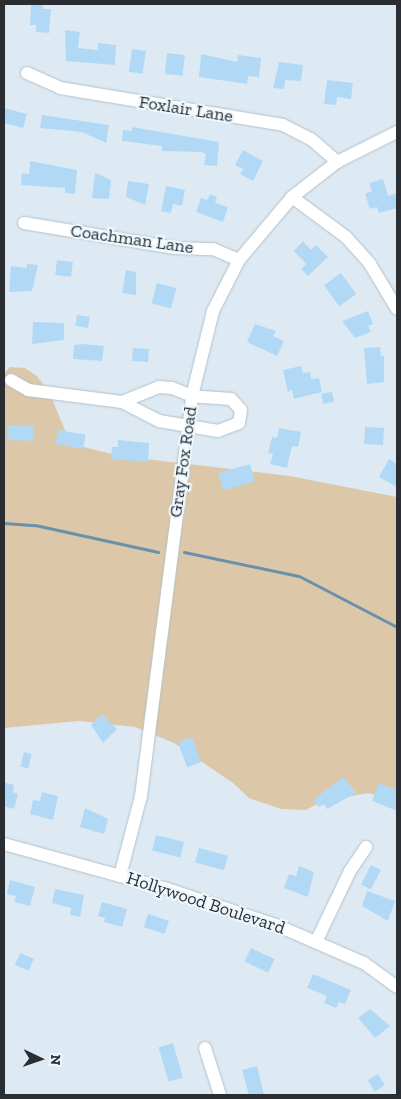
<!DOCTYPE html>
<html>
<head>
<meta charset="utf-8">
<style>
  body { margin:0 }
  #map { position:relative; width:401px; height:1099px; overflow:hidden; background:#deeaf3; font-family:"Zilla Slab",serif }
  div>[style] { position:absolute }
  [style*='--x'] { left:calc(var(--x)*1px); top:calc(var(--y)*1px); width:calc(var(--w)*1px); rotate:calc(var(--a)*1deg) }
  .green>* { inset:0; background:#dcc8a8 }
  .stream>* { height:3px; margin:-1.5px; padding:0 1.5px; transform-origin:1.5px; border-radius:1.5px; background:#6a90ab }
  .building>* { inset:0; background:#b1d9f6; transform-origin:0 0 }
  .roads { filter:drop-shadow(0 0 1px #b5c0c9) drop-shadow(0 0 1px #b5c0c9) }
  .minor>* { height:12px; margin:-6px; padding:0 6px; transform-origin:6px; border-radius:6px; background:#fff }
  span { translate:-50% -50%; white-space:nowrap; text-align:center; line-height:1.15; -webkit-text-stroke:4.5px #edf7fe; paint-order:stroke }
  .street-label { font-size:18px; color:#2a2e32 }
  .frame { position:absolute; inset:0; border:5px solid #2a2e32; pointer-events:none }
  .north { position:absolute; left:15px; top:1034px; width:50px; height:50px; -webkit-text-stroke:4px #edf7fe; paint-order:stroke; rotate:93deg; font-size:14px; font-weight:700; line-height:20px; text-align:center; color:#2a2e32 }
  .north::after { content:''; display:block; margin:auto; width:18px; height:22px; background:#2a2e32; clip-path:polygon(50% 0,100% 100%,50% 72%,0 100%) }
</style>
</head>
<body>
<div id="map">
  <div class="green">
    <i style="clip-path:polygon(10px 367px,25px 368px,37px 376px,50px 394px,67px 435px,80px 446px,120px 456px,290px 476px,397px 497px,397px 800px,368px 793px,321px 802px,306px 810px,281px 809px,249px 798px,233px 783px,174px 743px,135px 727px,79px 721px,4px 728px,4px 373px)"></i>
  </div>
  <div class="stream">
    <i style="--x:4;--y:523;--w:31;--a:4"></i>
    <i style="--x:35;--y:525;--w:126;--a:12.4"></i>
    <i style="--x:184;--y:552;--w:117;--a:11.8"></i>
    <i style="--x:299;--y:576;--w:110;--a:27.5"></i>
  </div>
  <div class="building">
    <i style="clip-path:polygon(31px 4px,43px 4px,43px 9px,51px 9px,49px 33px,36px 32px,36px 25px,30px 25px)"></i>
    <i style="clip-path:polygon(65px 30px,80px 32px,78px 48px,98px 50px,98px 43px,116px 45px,115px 65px,66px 61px)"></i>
    <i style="left:132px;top:49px;width:14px;height:23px;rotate:8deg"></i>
    <i style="left:167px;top:53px;width:18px;height:21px;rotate:6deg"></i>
    <i style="clip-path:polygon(201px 54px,237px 62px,238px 55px,261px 58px,259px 77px,248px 76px,247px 84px,199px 77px)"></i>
    <i style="clip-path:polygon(279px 62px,303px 65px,301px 81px,285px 80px,284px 89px,273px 88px)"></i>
    <i style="clip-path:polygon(327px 80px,353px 83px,351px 99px,337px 97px,336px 105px,324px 104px)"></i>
    <i style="clip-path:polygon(4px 108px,27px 114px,23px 128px,4px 123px)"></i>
    <i style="clip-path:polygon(42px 115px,109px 125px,106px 143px,82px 132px,40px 128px)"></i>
    <i style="clip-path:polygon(132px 127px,219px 142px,217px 166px,204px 165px,206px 154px,201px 152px,162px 151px,162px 146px,122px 141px,123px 130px,132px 131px)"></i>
    <i style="clip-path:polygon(243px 150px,263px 161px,253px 181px,240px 174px,243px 169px,235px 165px)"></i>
    <i style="clip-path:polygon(30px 161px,77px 170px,75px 194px,65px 193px,65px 188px,21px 185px,22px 173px,29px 174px)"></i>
    <i style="clip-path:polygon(95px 173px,111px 180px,109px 199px,92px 198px)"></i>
    <i style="clip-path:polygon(383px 179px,388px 196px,397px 193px,397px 208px,379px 213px,377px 207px,370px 209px,365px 194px,372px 191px,369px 183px)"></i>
    <i style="clip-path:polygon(128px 181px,149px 184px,145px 205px,126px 197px)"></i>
    <i style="clip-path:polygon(166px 186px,185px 190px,182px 206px,173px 204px,171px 213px,161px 211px)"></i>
    <i style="clip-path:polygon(210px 194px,217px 197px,215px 203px,228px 207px,223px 222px,196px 212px,201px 198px,207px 200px)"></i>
    <i style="clip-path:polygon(303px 241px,311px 250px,316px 245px,328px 257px,308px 276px,301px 269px,306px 264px,294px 251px)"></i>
    <i style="left:57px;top:260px;width:16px;height:15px;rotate:7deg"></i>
    <i style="clip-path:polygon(27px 264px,38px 265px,32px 291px,9px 292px,11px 266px,27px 268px)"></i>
    <i style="clip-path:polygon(126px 270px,136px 272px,136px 295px,122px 293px)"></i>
    <i style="left:341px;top:273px;width:26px;height:21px;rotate:54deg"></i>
    <i style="left:157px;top:283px;width:20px;height:21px;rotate:15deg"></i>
    <i style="clip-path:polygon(368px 311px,373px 324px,368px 326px,371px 332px,355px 338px,342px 321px)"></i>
    <i style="left:77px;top:315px;width:13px;height:11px;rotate:9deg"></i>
    <i style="clip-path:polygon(33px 322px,64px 323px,64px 340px,32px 344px)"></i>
    <i style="clip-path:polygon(255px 324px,276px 331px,273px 336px,284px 341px,277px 356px,247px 342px)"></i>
    <i style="clip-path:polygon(83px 344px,104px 346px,102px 361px,73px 359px,74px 345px)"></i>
    <i style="clip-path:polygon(380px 347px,381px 356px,384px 356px,384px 382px,367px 384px,364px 348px)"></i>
    <i style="left:133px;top:348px;width:16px;height:13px;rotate:4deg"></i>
    <i style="clip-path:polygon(301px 366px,303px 373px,310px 372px,311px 379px,319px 378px,322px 392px,294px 399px,292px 390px,288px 392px,283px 370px)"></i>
    <i style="left:332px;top:392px;width:10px;height:11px;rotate:79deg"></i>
    <i style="left:8px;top:425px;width:26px;height:15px;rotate:2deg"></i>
    <i style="left:365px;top:427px;width:19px;height:17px;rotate:3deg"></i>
    <i style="clip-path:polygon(279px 428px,301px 432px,298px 447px,292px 446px,287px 468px,270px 464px,273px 454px,268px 453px,272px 437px,277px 438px)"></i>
    <i style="left:58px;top:430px;width:28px;height:14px;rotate:10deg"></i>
    <i style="clip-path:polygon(118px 440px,149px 443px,148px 462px,111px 459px,112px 447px,118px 447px)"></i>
    <i style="clip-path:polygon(389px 459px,397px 464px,397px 487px,379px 477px)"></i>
    <i style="left:250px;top:464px;width:18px;height:33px;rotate:74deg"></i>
    <i style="clip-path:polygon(102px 714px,117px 729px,103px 743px,91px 725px)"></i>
    <i style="left:192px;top:737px;width:27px;height:15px;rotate:70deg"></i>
    <i style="left:24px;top:752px;width:8px;height:15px;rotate:14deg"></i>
    <i style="clip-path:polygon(344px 777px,356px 793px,327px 809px,324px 804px,319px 807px,313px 800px)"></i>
    <i style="clip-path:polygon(4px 782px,14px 785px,13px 792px,18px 794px,14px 809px,4px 806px)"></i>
    <i style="clip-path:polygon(379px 783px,397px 790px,397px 811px,372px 801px)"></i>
    <i style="clip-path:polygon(42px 792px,58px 796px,53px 820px,30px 814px,33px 800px,40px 801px)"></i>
    <i style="clip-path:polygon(85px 808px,108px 819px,104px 834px,80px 827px)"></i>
    <i style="left:156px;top:835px;width:29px;height:16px;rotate:14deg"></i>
    <i style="left:199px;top:848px;width:30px;height:15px;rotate:15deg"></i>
    <i style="left:371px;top:865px;width:11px;height:22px;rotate:27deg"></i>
    <i style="clip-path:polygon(299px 866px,314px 872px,308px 897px,284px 888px,289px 874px,296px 876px)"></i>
    <i style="clip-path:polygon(10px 880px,35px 887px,30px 906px,14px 902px,16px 896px,7px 894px)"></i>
    <i style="clip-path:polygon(55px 889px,84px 895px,80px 917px,70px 915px,71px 908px,52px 903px)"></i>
    <i style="clip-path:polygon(367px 891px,395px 901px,388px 921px,362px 906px)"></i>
    <i style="clip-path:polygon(102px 902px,127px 909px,122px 927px,104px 922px,105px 918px,98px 916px)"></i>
    <i style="left:148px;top:914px;width:22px;height:14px;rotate:18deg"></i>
    <i style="left:251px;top:948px;width:26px;height:15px;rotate:25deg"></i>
    <i style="left:20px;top:953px;width:15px;height:13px;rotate:23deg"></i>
    <i style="clip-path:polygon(313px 974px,351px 990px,345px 1004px,339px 1002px,336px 1008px,324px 1003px,327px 996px,307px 988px)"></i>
    <i style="clip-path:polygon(370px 1009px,390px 1026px,375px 1038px,358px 1018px)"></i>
    <i style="left:173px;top:1043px;width:36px;height:15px;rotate:74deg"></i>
    <i style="clip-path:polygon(257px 1066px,264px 1095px,249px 1095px,242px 1070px)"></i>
    <i style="left:378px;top:1074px;width:13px;height:12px;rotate:58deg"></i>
  </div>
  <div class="roads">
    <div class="minor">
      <i style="--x:27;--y:73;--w:36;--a:24"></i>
      <i style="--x:60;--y:88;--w:226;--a:9.4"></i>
      <i style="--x:283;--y:125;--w:31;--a:27"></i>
      <i style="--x:311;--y:139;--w:35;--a:41"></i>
      <i style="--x:292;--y:197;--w:67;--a:36.5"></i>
      <i style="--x:346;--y:237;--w:36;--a:48"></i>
      <i style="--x:370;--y:264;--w:52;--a:59"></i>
      <i style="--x:24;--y:223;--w:153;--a:9.4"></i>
      <i style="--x:175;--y:248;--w:38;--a:2"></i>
      <i style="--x:213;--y:249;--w:28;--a:23"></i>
      <i style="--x:11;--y:380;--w:20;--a:30"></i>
      <i style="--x:28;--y:390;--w:95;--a:7.3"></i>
      <i style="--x:122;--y:402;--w:42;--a:27.2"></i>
      <i style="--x:159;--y:421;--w:60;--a:9.6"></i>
      <i style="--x:218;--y:431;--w:22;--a:-21"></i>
      <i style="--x:239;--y:423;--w:13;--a:-81"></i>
      <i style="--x:241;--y:410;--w:15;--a:-132"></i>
      <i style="--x:231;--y:399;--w:39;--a:-176"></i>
      <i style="--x:192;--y:396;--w:22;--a:-158"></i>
      <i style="--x:172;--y:388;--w:13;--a:-176"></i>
      <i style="--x:159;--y:387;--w:40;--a:158"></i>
      <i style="--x:4;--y:844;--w:169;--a:15.4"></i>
      <i style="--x:167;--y:889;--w:115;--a:18.3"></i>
      <i style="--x:276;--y:925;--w:96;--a:23.4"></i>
      <i style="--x:364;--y:963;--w:41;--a:36"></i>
      <i style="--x:120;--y:876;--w:83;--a:-75.3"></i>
      <i style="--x:141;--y:796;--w:403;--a:-82.7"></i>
      <i style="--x:192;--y:396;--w:88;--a:-76.1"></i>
      <i style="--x:213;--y:311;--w:57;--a:-63"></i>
      <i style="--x:239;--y:260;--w:82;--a:-49.9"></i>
      <i style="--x:292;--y:197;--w:57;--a:-37.9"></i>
      <i style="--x:337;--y:162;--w:67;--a:-26.6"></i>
      <i style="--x:316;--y:942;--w:79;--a:-64.4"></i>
      <i style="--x:350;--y:871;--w:29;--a:-56"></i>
      <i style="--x:205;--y:1048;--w:49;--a:72.3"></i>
    </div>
  </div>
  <div class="street-label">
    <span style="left:186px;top:109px;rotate:9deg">Foxlair Lane</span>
    <span style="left:132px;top:239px;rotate:8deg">Coachman Lane</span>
    <span style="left:183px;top:462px;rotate:-82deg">Gray Fox Road</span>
    <span style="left:206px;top:903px;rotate:18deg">Hollywood Boulevard</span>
  </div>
  <div class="frame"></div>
  <div class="north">N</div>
</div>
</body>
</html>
